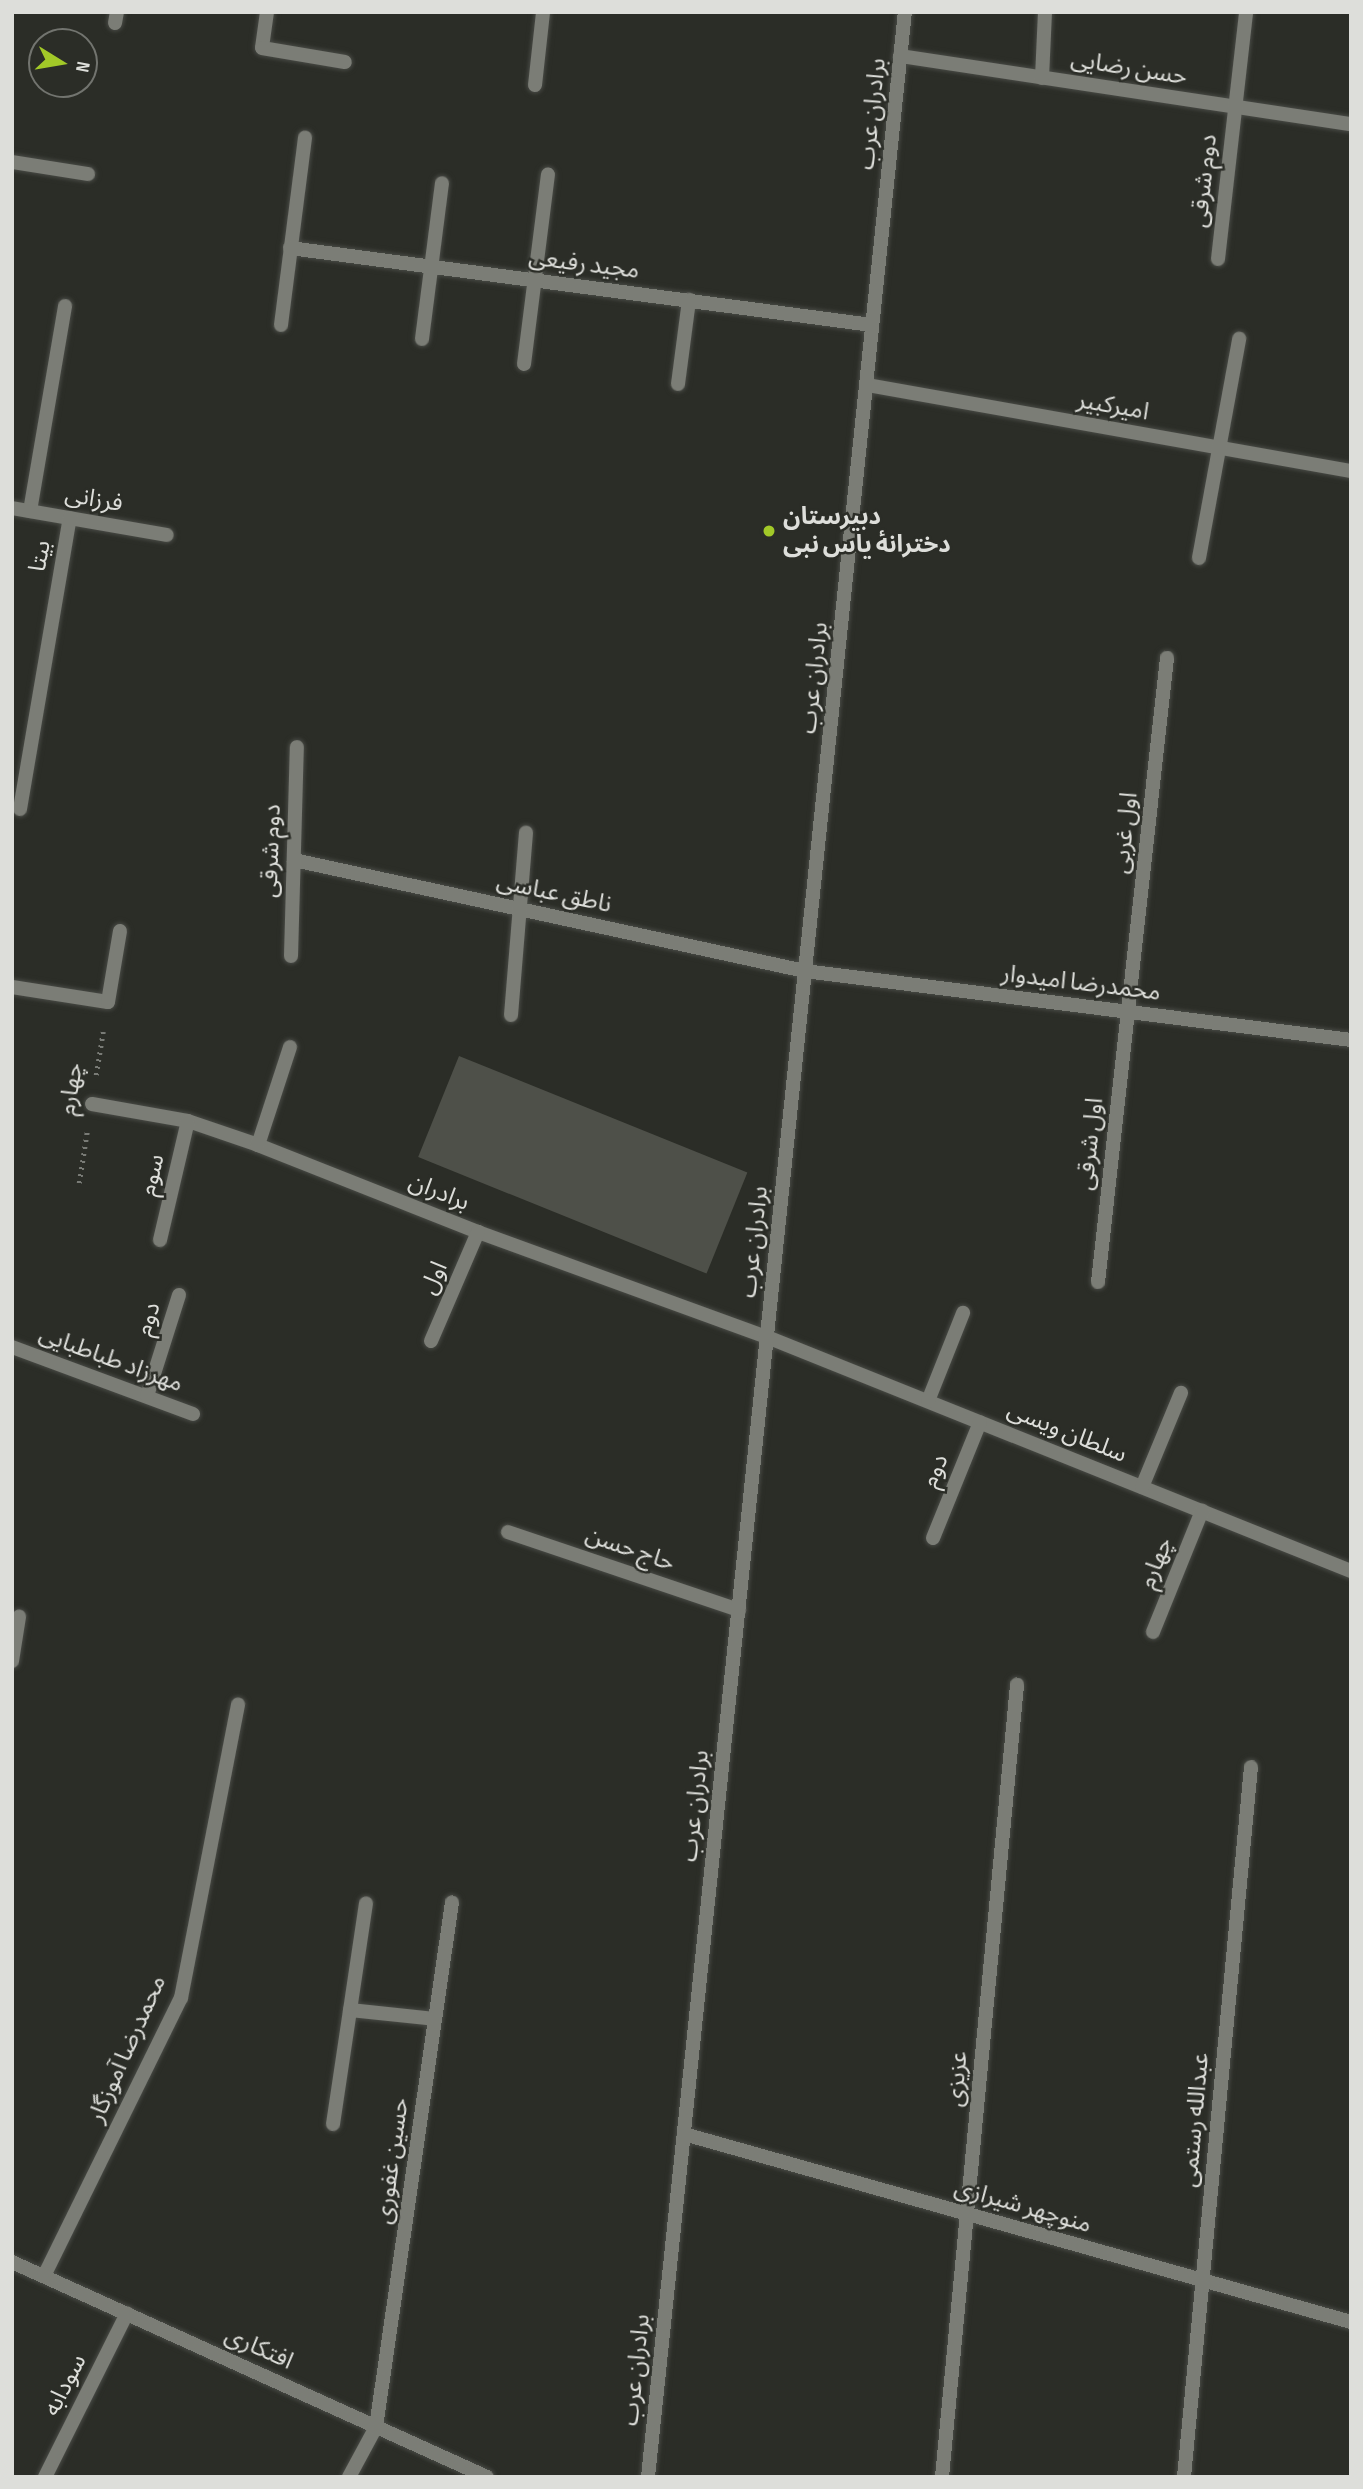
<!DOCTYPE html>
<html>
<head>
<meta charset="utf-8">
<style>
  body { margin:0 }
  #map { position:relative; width:1363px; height:2489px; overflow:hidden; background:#2b2d27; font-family:"Sofia Sans Condensed","Noto Sans Arabic",sans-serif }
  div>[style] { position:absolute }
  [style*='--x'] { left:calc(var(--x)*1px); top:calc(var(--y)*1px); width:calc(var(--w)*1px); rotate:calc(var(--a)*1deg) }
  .building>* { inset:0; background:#4e5049; transform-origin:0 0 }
  .path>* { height:4.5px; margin-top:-2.25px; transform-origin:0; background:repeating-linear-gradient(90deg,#797b76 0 2px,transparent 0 7px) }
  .roads { filter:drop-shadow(0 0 2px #484a45) drop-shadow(0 0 2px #484a45) }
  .service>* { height:14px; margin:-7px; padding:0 7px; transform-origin:7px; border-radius:7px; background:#7b7d76 }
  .minor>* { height:14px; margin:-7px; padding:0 7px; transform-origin:7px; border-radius:7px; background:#7b7d76 }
  .tertiary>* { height:14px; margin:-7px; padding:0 7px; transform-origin:7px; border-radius:7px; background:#7b7d76 }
  .dots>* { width:19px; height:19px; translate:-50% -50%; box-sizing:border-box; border:4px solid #2b2d27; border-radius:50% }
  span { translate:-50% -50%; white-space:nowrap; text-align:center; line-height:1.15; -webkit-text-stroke:5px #2b2d27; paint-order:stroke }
  .street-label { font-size:24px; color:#dddeda }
  .poi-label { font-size:24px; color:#dddeda; font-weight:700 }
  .left { translate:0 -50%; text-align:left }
  .frame { position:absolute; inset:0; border:14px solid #dddeda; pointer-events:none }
  .north { position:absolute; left:28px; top:28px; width:70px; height:70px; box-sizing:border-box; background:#2b2d27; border:2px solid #72746f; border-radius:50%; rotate:101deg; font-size:19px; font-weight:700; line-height:28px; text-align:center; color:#dddeda }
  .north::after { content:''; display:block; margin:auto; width:24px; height:32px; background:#a2c928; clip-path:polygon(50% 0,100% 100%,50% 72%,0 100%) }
</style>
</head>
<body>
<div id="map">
  <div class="building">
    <i style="left:459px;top:1056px;width:311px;height:109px;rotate:22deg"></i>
  </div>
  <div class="path">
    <i style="--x:96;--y:1075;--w:44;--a:-80.8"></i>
    <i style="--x:79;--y:1183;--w:52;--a:-81.1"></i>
  </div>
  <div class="roads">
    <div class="service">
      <i style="--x:267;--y:12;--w:36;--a:98"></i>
      <i style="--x:262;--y:48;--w:84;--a:9.6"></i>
      <i style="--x:115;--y:23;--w:11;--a:-80"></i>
      <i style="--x:535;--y:85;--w:73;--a:-83.7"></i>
      <i style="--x:281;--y:325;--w:189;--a:-82.7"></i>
      <i style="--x:422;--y:339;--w:157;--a:-82.7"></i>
      <i style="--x:524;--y:364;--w:191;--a:-82.8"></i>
      <i style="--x:678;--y:384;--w:85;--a:-82.5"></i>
      <i style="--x:30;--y:511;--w:208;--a:-80.3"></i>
    </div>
    <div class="minor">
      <i style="--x:900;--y:56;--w:456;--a:8.6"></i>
      <i style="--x:1042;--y:78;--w:66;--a:-87.4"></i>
      <i style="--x:12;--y:162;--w:77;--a:9"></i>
      <i style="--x:290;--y:248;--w:587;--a:7.54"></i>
      <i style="--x:1218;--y:259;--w:249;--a:-83.5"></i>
      <i style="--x:868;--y:385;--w:491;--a:10.1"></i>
      <i style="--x:12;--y:508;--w:157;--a:9.9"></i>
      <i style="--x:1199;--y:558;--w:223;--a:-79.6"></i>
      <i style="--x:20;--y:809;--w:295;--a:-80.3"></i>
      <i style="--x:294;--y:860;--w:523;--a:12.26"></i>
      <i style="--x:805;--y:971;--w:550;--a:7.2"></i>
      <i style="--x:291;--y:956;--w:209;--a:-88.4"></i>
      <i style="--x:12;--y:987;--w:97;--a:8.9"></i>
      <i style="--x:108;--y:1002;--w:72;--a:-80.4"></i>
      <i style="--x:511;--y:1015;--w:183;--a:-85.3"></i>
      <i style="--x:92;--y:1104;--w:97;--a:10"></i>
      <i style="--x:188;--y:1121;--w:74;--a:18.9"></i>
      <i style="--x:258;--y:1145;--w:237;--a:21.6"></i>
      <i style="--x:478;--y:1232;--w:307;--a:20"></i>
      <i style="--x:767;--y:1337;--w:629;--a:21.84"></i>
      <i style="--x:258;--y:1145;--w:103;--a:-71.9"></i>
      <i style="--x:160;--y:1240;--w:122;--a:-76.8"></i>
      <i style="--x:1098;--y:1282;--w:628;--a:-83.69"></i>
      <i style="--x:431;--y:1341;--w:119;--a:-66.7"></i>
      <i style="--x:12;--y:1347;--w:193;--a:20.3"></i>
      <i style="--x:147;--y:1396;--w:106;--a:-72.4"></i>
      <i style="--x:928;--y:1401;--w:95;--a:-68.3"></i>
      <i style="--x:1142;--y:1487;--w:102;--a:-67.5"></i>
      <i style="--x:508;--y:1532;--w:244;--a:18.7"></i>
      <i style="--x:933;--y:1538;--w:125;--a:-67.9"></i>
      <i style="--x:1153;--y:1632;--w:131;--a:-68"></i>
      <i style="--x:12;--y:1661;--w:45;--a:-81"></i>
      <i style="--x:350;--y:2010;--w:85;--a:6"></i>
      <i style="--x:333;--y:2124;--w:223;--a:-81.5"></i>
      <i style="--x:684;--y:2134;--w:693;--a:15.74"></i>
      <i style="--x:44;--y:2276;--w:310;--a:-63.8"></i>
      <i style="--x:181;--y:1998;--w:299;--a:-79"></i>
      <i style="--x:45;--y:2477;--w:183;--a:-63.4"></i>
      <i style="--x:349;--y:2477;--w:57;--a:-61.6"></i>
      <i style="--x:376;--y:2427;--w:530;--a:-81.76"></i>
      <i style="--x:942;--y:2477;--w:796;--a:-84.59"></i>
      <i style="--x:1184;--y:2477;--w:713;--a:-84.61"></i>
    </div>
    <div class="tertiary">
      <i style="--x:12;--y:2262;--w:521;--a:24.35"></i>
      <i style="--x:648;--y:2477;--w:2478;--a:-84.05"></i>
    </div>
  </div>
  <div class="dots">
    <i style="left:769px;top:531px;background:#a2c928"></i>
  </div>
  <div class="street-label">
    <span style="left:1129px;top:68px;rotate:9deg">حسن رضایی</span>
    <span style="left:872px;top:114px;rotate:-84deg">برادران عرب</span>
    <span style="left:1204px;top:181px;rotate:-84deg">دوم شرقی</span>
    <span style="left:584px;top:264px;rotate:7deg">مجید رفیعی</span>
    <span style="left:1113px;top:406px;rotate:10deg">امیرکبیر</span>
    <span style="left:94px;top:499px;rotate:10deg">فرزانی</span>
    <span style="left:40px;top:556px;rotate:-80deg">بیتا</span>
    <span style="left:814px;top:678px;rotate:-84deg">برادران عرب</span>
    <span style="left:1125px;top:833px;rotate:-84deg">اول غربی</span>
    <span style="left:271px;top:851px;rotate:-88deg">دوم شرقی</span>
    <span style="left:554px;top:893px;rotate:12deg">ناطق عباسی</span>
    <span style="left:1081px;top:983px;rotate:7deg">محمدرضا امیدوار</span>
    <span style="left:71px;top:1089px;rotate:-81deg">چهارم</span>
    <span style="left:1090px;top:1144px;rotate:-84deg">اول شرقی</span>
    <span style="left:152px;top:1175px;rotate:-77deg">سوم</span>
    <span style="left:439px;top:1192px;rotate:22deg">برادران</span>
    <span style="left:754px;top:1242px;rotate:-84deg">برادران عرب</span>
    <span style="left:434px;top:1278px;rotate:-66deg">اول</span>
    <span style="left:148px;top:1319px;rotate:-72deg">دوم</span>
    <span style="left:111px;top:1359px;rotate:20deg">مهرزاد طباطبایی</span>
    <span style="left:1067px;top:1432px;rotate:22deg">سلطان ویسی</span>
    <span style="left:935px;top:1471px;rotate:-68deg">دوم</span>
    <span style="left:630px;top:1549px;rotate:19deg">حاج حسن</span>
    <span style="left:1156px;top:1563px;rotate:-68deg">چهارم</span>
    <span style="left:695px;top:1806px;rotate:-84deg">برادران عرب</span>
    <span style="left:127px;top:2049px;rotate:-66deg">محمدرضا آموزگار</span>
    <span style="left:957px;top:2079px;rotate:-85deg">عزیزی</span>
    <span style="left:1195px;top:2120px;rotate:-85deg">عبدالله رستمی</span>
    <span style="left:392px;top:2161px;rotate:-82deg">حسین غفوری</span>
    <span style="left:1023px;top:2206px;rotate:16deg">منوچهر شیرازی</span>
    <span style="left:259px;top:2348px;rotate:24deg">افتکاری</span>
    <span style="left:636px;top:2370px;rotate:-84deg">برادران عرب</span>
    <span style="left:65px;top:2385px;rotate:-63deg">سودابه</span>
  </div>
  <div class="poi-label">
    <span class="left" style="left:783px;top:531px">دبیرستان<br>دخترانهٔ یاس نبی</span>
  </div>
  <div class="frame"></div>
  <div class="north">N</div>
</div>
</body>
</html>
